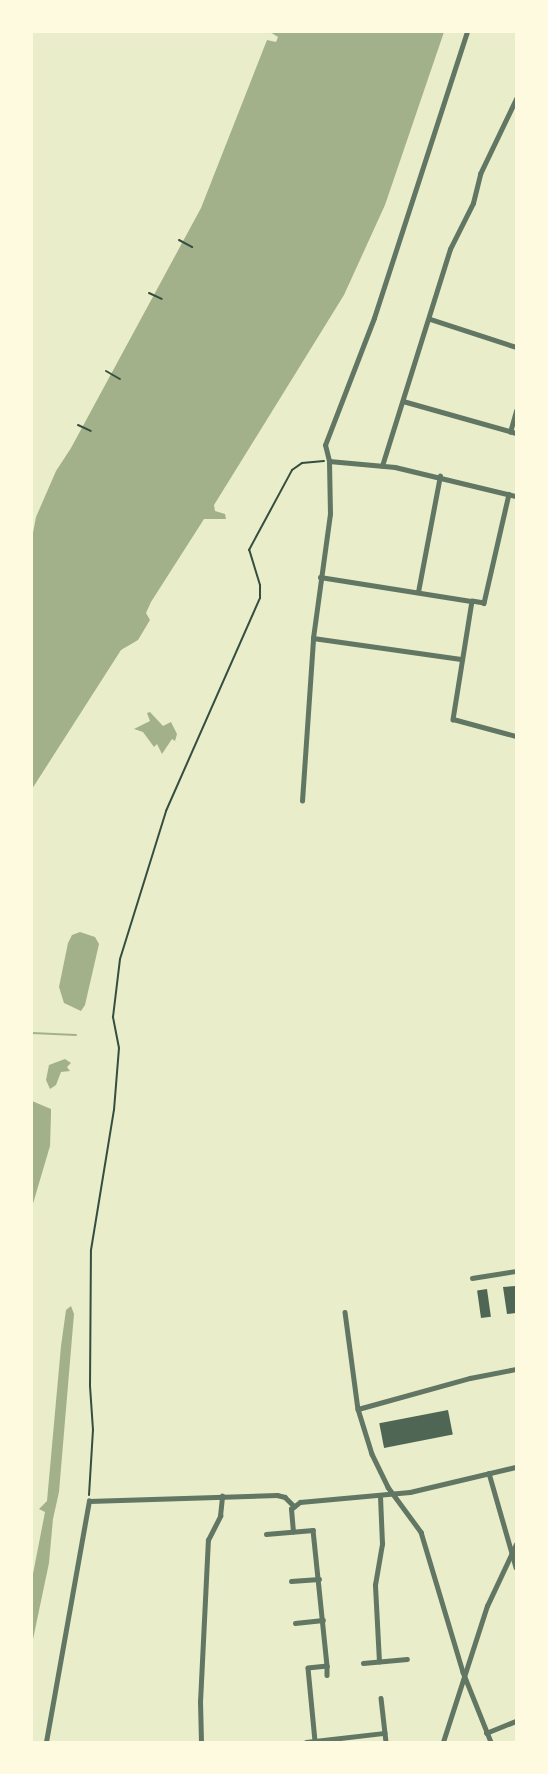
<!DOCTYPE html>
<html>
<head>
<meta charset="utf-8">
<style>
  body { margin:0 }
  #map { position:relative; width:548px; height:1774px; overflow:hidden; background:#e9edc9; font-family:Lato,sans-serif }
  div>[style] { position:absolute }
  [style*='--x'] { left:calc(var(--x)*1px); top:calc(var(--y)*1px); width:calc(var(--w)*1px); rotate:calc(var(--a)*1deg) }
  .water>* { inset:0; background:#a3b18a }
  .stream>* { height:2px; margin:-1px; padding:0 1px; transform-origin:1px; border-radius:1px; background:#a3b18a }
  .building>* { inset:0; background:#4f6655; transform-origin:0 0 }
  .path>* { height:2px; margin:-1px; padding:0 1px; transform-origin:1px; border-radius:1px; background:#344e41 }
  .minor>* { height:4.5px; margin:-2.25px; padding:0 2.25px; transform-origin:2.25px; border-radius:2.25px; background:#617663 }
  span { translate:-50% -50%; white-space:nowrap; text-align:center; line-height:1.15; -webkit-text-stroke:5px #fefae0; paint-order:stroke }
  .frame { position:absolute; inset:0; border:33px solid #fefae0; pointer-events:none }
</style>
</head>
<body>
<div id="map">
  <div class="water">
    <i style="clip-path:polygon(270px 32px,444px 32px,385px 205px,344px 295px,214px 505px,215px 511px,225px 514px,226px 519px,204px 519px,151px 602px,146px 613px,150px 620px,138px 640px,121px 650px,32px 789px,32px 538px,36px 517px,56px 471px,71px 448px,201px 208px,267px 40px,276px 42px,278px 37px)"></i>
    <i style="clip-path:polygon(150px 712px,163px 726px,171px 722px,177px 734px,175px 741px,172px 739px,162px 754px,157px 744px,154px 747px,143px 732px,134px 729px,150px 721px,147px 713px)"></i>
    <i style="clip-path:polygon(80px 932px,95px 937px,99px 944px,85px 1005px,81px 1011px,64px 1003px,59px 987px,68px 943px,72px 935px)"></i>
    <i style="clip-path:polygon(65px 1059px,71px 1063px,67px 1067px,70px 1071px,61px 1072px,56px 1085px,50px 1089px,46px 1080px,49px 1065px)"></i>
    <i style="clip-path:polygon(32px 1101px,51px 1109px,51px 1115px,50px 1146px,32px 1207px)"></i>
    <i style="clip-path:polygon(71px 1306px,74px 1314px,59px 1492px,53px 1519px,49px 1563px,32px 1644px,32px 1579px,45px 1512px,39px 1509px,47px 1501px,61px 1346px,66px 1310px)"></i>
  </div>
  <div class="stream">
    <i style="--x:32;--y:1033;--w:44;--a:2.6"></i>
  </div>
  <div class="building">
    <i style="clip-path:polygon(516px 1286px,516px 1313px,507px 1314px,503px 1287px)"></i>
    <i style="left:487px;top:1289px;width:28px;height:10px;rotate:82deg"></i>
    <i style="left:448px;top:1410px;width:25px;height:70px;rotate:79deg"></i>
  </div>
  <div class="path">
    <i style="--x:179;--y:240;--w:15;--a:28"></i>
    <i style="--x:149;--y:293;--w:14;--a:25"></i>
    <i style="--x:106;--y:371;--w:16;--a:30"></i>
    <i style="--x:78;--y:425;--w:14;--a:25"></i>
    <i style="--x:89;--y:1495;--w:65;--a:-86.5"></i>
    <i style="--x:93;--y:1430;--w:44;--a:-93.9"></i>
    <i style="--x:90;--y:1386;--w:136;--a:-89.6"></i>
    <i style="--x:91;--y:1250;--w:142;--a:-80.7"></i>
    <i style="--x:114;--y:1110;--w:62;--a:-85.4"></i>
    <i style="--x:119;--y:1048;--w:32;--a:-101"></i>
    <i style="--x:113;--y:1017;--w:58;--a:-83.1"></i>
    <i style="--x:120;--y:959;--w:155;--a:-72.7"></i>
    <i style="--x:166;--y:811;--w:233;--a:-66.2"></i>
    <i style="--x:260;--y:598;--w:13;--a:-90"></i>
    <i style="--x:260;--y:585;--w:37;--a:-107"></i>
    <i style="--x:249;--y:550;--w:91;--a:-61.7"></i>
    <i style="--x:292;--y:470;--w:12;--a:-35"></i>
    <i style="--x:302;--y:463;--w:22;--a:-5"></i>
  </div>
  <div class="minor">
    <i style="--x:430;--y:319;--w:90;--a:18"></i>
    <i style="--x:403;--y:401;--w:117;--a:15.8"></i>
    <i style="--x:510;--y:432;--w:22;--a:-74"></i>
    <i style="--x:329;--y:461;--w:66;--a:5.2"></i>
    <i style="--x:395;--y:467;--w:124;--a:13.5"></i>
    <i style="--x:382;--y:466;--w:227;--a:-72.6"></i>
    <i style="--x:450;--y:249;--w:51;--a:-63.4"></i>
    <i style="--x:473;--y:203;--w:30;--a:-76"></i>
    <i style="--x:480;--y:174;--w:83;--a:-64.4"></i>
    <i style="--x:509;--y:494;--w:112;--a:102.9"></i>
    <i style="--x:484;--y:603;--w:12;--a:-171"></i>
    <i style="--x:472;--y:601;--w:120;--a:99.1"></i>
    <i style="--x:453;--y:719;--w:65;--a:15.1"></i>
    <i style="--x:320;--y:577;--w:154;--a:9"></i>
    <i style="--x:418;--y:592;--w:118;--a:-79.3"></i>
    <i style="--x:313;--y:638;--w:149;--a:8.1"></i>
    <i style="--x:302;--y:801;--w:163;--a:-86.1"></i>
    <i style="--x:313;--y:638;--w:125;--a:-82.2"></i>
    <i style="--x:330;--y:514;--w:53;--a:-91.1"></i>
    <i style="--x:329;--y:461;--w:16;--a:-104"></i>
    <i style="--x:325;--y:445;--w:136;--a:-68.9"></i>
    <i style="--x:374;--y:318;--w:301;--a:-72"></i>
    <i style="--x:472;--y:1278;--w:45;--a:-9"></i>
    <i style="--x:345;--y:1312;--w:98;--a:82.4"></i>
    <i style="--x:358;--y:1409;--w:47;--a:72.7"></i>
    <i style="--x:372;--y:1454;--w:37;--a:64"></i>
    <i style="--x:388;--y:1487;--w:56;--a:53.7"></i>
    <i style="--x:421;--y:1532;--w:146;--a:73.3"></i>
    <i style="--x:463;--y:1672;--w:75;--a:68.2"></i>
    <i style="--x:358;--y:1409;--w:116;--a:-15.5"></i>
    <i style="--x:470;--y:1378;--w:47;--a:-11.1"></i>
    <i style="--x:489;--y:1473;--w:98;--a:74"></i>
    <i style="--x:293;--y:1532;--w:23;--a:-95"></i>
    <i style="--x:291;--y:1509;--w:11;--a:-38"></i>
    <i style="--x:300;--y:1502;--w:110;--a:-5.2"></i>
    <i style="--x:410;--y:1492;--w:109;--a:-13.3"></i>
    <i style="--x:266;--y:1534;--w:47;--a:-4.9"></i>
    <i style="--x:313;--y:1530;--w:137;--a:84.1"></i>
    <i style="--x:327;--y:1666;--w:19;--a:174"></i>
    <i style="--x:308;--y:1668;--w:73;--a:84.5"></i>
    <i style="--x:291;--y:1581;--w:28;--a:-4"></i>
    <i style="--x:295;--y:1623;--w:28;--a:-6"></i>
    <i style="--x:379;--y:1662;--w:77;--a:-93"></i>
    <i style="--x:375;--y:1585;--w:42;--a:-80.3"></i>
    <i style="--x:382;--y:1544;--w:48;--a:-92.4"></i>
    <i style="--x:363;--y:1663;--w:44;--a:-5.2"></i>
    <i style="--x:327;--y:1666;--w:9;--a:90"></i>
    <i style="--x:381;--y:1698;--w:44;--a:83.5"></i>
    <i style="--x:486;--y:1733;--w:32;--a:-22"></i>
    <i style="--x:46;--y:1742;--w:245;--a:-79.9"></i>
    <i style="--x:89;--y:1501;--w:188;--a:-1.8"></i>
    <i style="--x:277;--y:1495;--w:8;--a:14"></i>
    <i style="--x:285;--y:1497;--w:13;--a:45"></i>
    <i style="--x:201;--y:1742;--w:40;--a:-91.4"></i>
    <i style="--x:200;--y:1702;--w:162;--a:-87.2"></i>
    <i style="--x:208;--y:1540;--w:27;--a:-63"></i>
    <i style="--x:220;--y:1516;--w:20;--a:-84"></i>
    <i style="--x:306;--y:1742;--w:79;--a:-6.6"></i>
    <i style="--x:443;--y:1742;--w:143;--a:-72.1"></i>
    <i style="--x:487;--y:1606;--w:68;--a:-64.9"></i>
  </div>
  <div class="frame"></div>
</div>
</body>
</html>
